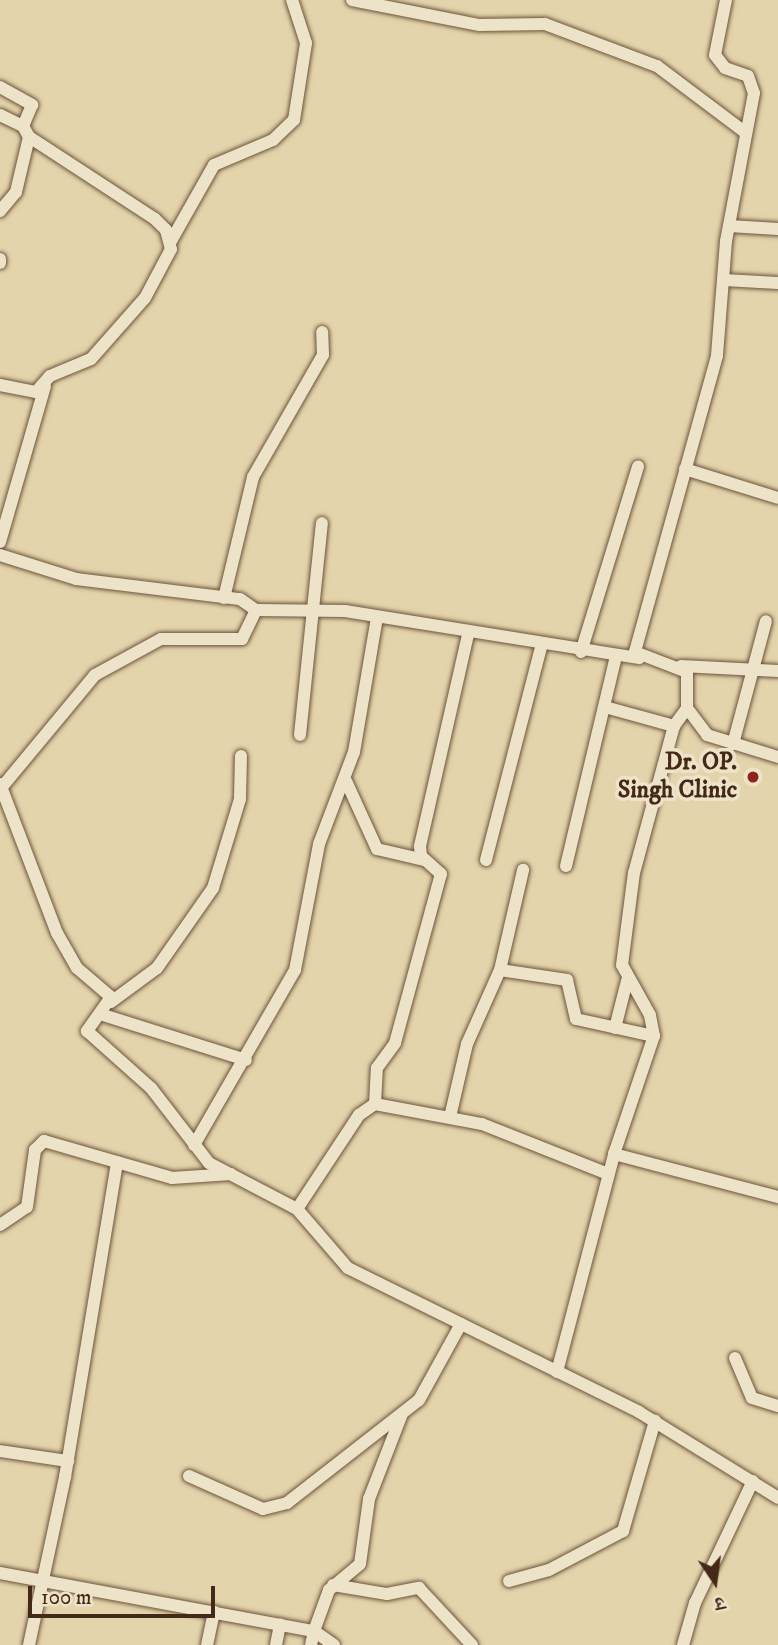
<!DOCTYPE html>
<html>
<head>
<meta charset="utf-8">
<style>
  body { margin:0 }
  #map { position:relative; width:778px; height:1645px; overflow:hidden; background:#e4d4ab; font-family:"IM FELL DW Pica","Noto Serif Devanagari",serif }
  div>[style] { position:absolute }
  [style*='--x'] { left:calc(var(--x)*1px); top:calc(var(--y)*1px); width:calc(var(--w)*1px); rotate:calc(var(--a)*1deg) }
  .roads { filter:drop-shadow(0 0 2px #6d543d) drop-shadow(0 0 2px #6d543d) }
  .street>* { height:12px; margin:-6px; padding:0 6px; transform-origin:6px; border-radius:6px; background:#ede3c8 }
  .dots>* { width:19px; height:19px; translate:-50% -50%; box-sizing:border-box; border:4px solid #ede3c8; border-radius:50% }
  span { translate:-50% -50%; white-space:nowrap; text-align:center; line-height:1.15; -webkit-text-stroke:7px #ede3c8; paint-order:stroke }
  .poi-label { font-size:24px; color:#452918; font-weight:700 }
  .right { translate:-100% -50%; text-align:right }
  .north { position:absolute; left:680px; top:1547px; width:70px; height:70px; -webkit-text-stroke:5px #ede3c8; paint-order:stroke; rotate:167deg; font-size:19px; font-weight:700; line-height:28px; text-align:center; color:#452918 }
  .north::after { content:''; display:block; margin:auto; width:24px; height:32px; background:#452918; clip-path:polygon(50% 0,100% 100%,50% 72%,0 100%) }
  .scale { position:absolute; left:28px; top:1586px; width:187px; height:32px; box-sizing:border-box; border:4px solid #452918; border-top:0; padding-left:9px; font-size:21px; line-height:24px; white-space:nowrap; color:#452918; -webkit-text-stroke:5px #ede3c8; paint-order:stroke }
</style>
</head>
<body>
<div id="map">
  <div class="roads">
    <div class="street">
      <i style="--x:352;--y:0;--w:130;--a:11.1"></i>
      <i style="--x:480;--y:25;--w:65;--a:-0.9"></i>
      <i style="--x:545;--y:24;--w:120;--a:20.6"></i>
      <i style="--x:657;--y:66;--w:111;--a:37"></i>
      <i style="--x:726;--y:0;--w:56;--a:101.3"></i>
      <i style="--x:715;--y:55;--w:16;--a:52"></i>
      <i style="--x:725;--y:68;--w:24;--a:19"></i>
      <i style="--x:748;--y:76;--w:18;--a:71"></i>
      <i style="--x:754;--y:93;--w:151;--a:100.7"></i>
      <i style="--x:726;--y:241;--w:115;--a:94.5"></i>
      <i style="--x:717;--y:356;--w:307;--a:105.5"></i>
      <i style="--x:635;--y:652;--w:56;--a:21"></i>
      <i style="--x:687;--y:672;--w:36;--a:90"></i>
      <i style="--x:687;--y:708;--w:34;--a:53"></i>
      <i style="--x:707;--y:735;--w:74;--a:17.2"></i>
      <i style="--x:0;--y:87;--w:37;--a:29"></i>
      <i style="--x:32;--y:105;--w:23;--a:113"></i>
      <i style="--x:0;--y:115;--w:25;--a:26"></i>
      <i style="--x:23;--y:126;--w:13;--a:61"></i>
      <i style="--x:29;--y:137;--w:57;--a:103.3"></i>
      <i style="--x:16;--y:192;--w:25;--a:130"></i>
      <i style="--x:729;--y:226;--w:49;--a:3.5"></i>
      <i style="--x:171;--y:241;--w:87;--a:-60.5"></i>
      <i style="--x:214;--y:165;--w:64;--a:-23"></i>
      <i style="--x:273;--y:140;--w:29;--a:-44"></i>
      <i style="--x:294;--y:120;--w:78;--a:-81.1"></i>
      <i style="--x:306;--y:43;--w:45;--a:-108"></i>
      <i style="--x:0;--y:259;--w:4;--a:90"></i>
      <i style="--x:724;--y:280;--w:54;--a:3.2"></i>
      <i style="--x:0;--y:385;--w:37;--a:11"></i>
      <i style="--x:36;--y:392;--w:21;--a:-49"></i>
      <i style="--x:50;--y:376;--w:44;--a:-22.5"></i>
      <i style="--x:91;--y:359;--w:81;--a:-48.5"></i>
      <i style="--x:145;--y:298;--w:55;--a:-62"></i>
      <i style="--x:171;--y:249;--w:20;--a:-105"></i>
      <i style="--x:166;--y:230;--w:16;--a:-135"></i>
      <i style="--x:155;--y:219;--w:150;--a:-146.9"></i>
      <i style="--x:685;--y:469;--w:97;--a:17.3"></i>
      <i style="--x:0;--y:542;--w:162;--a:-73.9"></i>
      <i style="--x:0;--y:555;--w:80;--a:17.5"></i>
      <i style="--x:76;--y:579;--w:165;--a:7"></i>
      <i style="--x:240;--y:599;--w:19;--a:35"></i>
      <i style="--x:224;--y:598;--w:124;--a:-76.5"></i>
      <i style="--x:253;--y:477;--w:141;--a:-60.2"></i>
      <i style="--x:323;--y:355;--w:23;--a:-92"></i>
      <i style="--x:581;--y:652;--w:194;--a:-72.9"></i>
      <i style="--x:681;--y:666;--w:97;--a:3"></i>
      <i style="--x:605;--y:707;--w:72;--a:15.4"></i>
      <i style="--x:300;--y:735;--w:213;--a:-84.1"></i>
      <i style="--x:733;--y:744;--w:127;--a:-75"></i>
      <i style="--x:346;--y:781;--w:75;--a:65.5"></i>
      <i style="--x:377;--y:849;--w:48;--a:13.2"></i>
      <i style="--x:0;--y:784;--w:160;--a:69.1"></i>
      <i style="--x:57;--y:933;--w:40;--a:60.3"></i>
      <i style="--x:77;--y:968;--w:45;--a:40.5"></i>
      <i style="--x:111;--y:997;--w:42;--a:125.2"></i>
      <i style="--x:87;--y:1031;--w:86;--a:41.7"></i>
      <i style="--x:151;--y:1088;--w:95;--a:52.3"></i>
      <i style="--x:209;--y:1163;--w:99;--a:27.6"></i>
      <i style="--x:297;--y:1209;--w:78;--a:49.2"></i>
      <i style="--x:348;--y:1268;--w:325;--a:26.3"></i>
      <i style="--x:639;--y:1412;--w:163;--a:31.7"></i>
      <i style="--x:2;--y:787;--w:146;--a:-50.3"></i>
      <i style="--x:95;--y:675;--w:75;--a:-28.6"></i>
      <i style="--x:161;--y:639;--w:81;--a:0"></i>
      <i style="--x:242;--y:639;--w:32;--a:-64"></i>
      <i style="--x:256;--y:610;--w:89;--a:0.6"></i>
      <i style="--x:345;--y:611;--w:298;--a:9.1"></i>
      <i style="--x:486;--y:860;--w:220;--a:-75.5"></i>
      <i style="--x:566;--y:866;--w:216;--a:-76.6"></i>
      <i style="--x:500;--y:970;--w:68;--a:8.5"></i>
      <i style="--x:567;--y:980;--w:40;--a:77"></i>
      <i style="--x:576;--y:1019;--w:80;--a:12.3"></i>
      <i style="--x:111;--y:1002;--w:57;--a:-36.5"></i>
      <i style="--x:157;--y:968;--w:98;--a:-55"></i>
      <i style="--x:213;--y:888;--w:93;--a:-73.1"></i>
      <i style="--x:240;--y:799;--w:43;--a:-88.7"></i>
      <i style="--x:100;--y:1014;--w:153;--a:17.5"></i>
      <i style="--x:615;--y:1028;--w:49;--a:-75.7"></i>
      <i style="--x:375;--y:1104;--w:36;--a:-87"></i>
      <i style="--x:377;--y:1068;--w:31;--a:-54"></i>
      <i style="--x:395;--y:1043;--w:175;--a:-74.8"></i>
      <i style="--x:441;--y:874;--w:27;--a:-138"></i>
      <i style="--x:421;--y:856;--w:10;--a:-96"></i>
      <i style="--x:420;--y:846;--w:217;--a:-77.2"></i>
      <i style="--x:450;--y:1117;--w:75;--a:-76.9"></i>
      <i style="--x:467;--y:1044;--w:81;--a:-66"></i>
      <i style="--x:500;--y:970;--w:103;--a:-77"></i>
      <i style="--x:194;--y:1145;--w:202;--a:-60"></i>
      <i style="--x:295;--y:970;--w:128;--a:-79.2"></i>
      <i style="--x:319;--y:844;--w:98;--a:-69.2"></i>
      <i style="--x:354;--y:752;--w:137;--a:-80.3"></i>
      <i style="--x:614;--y:1154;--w:170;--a:14.7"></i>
      <i style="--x:297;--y:1209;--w:113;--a:-56.6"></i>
      <i style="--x:359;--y:1115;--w:19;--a:-35"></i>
      <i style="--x:375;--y:1104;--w:109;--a:10.6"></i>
      <i style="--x:482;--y:1124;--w:136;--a:21.6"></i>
      <i style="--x:0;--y:1225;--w:32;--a:-34"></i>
      <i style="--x:27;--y:1207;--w:58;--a:-82"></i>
      <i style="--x:35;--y:1150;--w:13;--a:-45"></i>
      <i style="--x:44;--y:1141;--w:133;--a:16.1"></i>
      <i style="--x:172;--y:1178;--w:59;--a:-3.9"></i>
      <i style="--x:735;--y:1358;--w:43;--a:67"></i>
      <i style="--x:752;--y:1398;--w:27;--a:17"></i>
      <i style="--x:557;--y:1372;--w:225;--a:-75.3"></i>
      <i style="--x:614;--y:1154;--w:125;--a:-71.3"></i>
      <i style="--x:654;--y:1036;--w:21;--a:-101"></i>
      <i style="--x:650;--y:1015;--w:57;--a:-119.2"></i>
      <i style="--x:622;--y:965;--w:93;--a:-82.6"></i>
      <i style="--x:634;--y:873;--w:152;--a:-74.8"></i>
      <i style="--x:674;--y:726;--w:22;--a:-54"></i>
      <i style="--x:0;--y:1451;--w:69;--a:8.4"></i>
      <i style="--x:189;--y:1476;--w:81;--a:24"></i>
      <i style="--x:263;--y:1509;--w:25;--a:-14"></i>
      <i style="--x:287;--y:1503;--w:167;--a:-38"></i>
      <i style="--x:419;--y:1400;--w:87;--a:-61.1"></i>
      <i style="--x:0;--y:1573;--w:319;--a:10.5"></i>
      <i style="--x:314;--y:1631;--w:14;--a:102"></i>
      <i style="--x:509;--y:1581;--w:41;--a:-15.4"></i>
      <i style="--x:549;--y:1570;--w:84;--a:-27.8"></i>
      <i style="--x:623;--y:1531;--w:115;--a:-73.8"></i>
      <i style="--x:333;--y:1585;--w:55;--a:9.5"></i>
      <i style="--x:387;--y:1594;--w:33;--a:-11"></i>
      <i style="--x:419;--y:1588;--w:78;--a:47.1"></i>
      <i style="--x:29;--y:1645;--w:172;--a:-77.9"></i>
      <i style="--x:65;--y:1477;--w:319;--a:-80.6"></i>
      <i style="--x:207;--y:1645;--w:34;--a:-78"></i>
      <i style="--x:276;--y:1645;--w:21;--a:-79"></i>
      <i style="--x:334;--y:1645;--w:24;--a:-145"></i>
      <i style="--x:314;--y:1631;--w:44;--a:-69.9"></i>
      <i style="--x:329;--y:1590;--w:40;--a:-40"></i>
      <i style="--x:360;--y:1564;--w:66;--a:-82.1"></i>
      <i style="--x:369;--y:1499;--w:91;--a:-68.8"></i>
      <i style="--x:683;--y:1645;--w:44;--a:-74.1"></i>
      <i style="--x:695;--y:1603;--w:135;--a:-64.6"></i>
    </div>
  </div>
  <div class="dots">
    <i style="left:753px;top:777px;background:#8f2418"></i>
  </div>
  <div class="poi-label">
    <span class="right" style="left:737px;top:777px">Dr. OP.<br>Singh Clinic</span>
  </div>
  <div class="north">उ</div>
  <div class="scale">100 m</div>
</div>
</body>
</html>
